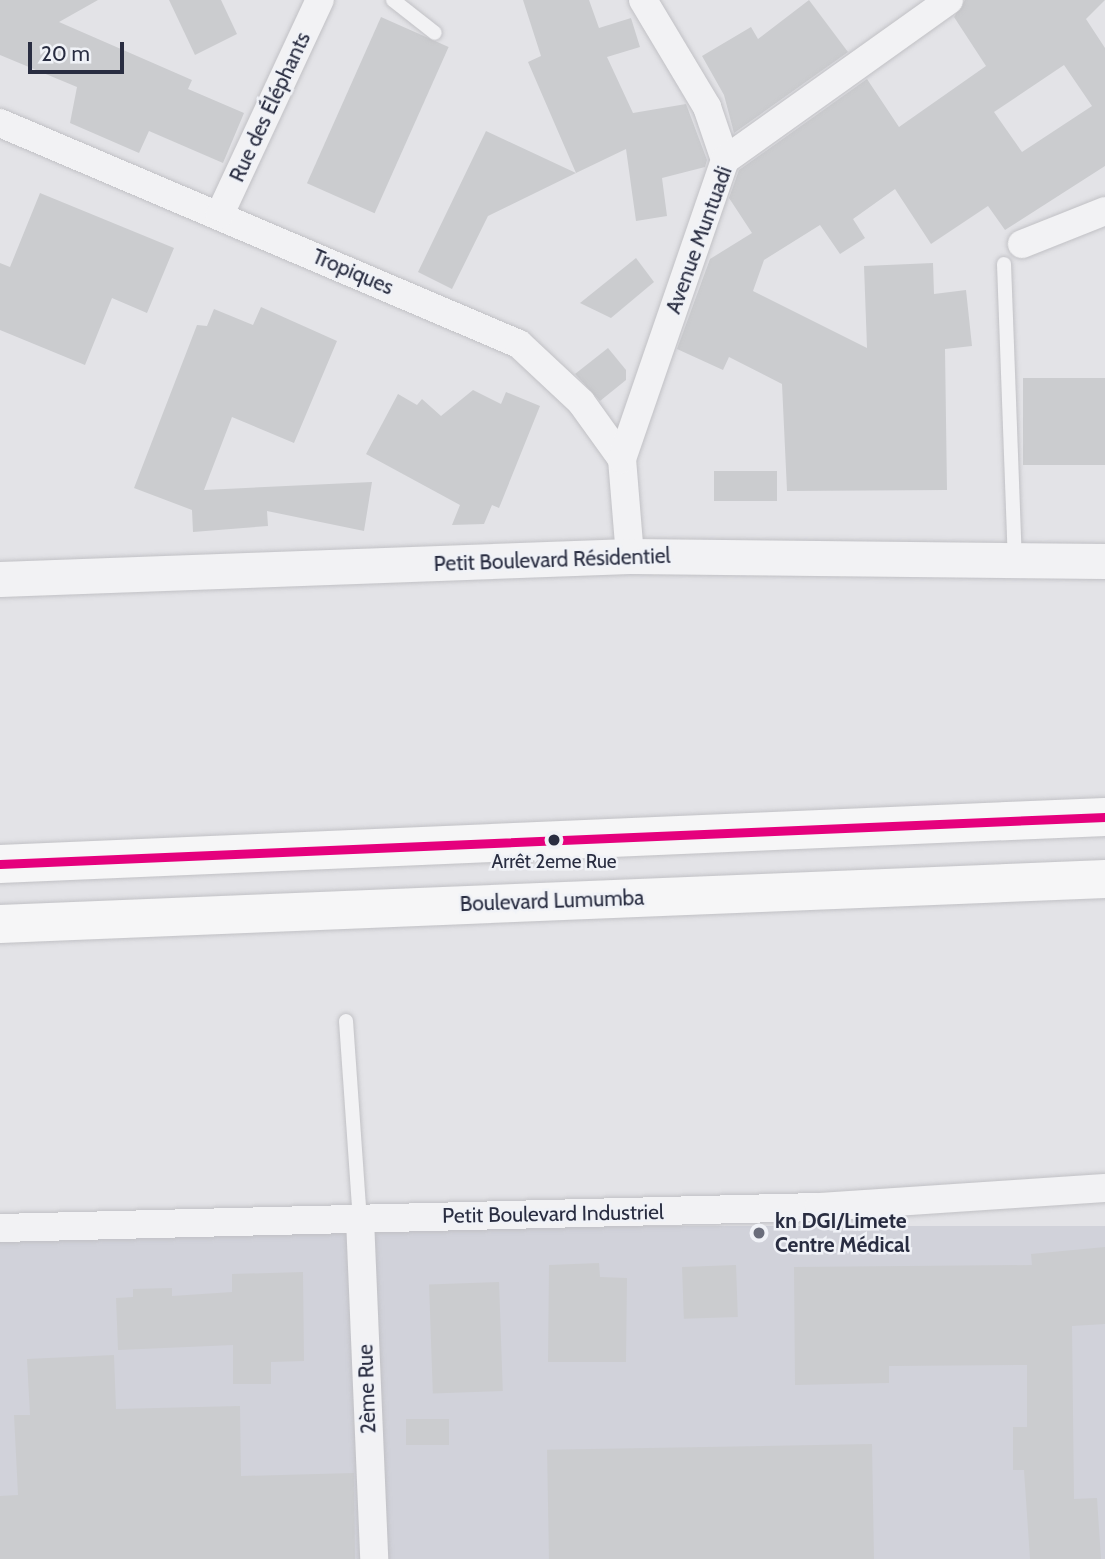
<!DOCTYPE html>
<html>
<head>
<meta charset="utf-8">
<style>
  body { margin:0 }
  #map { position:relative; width:1105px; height:1559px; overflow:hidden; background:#e3e3e7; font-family:Cabin,sans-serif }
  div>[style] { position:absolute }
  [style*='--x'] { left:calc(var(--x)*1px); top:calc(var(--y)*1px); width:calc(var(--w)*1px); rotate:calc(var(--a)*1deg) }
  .built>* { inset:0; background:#d1d2da; transform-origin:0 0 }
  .building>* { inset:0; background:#cbcccf; transform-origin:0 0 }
  .roads { filter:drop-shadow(0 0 2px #c1c1c5) drop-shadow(0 0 2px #c1c1c5) }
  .service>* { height:14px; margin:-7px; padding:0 7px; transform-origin:7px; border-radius:7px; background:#f2f2f4 }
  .minor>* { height:28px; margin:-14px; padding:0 14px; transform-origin:14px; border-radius:14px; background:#f2f2f4 }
  .tertiary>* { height:35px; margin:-17.5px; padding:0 17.5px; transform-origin:17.5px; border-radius:17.5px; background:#f2f2f4 }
  .trunk>* { height:38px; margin:-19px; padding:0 19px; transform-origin:19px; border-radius:19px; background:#f6f6f7 }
  .bus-1>* { height:9px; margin:-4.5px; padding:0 4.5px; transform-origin:4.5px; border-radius:4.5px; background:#e5007d }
  .dots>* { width:19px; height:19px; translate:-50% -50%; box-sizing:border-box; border:4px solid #f0f2f7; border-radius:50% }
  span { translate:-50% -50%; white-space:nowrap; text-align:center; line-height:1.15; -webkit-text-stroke:5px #f0f2f7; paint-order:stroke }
  .bus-label { font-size:19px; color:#292d41 }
  .street-label { font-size:21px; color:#292d41 }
  .poi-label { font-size:21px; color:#292d41; font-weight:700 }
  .left { translate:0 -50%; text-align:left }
  .scale { position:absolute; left:28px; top:42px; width:96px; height:32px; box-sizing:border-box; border:4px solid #292d41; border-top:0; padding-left:9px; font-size:21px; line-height:24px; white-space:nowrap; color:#292d41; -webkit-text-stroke:5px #f0f2f7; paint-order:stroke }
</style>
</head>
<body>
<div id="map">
  <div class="built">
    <i style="left:1105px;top:1226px;width:333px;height:1106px;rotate:90deg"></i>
  </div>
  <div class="building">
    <i style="clip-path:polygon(0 0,98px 0,59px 22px,192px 80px,188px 89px,244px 113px,223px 163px,149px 131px,139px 153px,70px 123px,77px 87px,0 55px)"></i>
    <i style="clip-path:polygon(169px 0,221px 0,237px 34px,195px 55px)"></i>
    <i style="clip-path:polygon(523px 0,589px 0,599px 28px,631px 18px,640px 47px,607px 57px,633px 113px,686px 104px,707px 160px,705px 167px,662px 178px,667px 216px,636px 221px,626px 149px,576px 173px,528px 62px,541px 56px)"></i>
    <i style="clip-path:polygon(809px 0,848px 52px,734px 133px,724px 95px,702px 56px,751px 27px,758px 39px)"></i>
    <i style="clip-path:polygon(evenodd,965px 0,1105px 0,1086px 19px,1105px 48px,1105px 166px,1005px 230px,988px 206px,931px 244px,895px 189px,853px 219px,865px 238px,840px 254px,820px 225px,764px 260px,753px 291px,867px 348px,864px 266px,933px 263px,934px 294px,966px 290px,972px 346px,945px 349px,947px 490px,787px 491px,782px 384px,729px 357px,723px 370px,677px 349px,710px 259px,752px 233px,729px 198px,739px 170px,867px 79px,899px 127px,986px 66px,954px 17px,965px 0,1064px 65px,1092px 106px,1022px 152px,994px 112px,1064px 65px)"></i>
    <i style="left:381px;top:17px;width:74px;height:182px;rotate:24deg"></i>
    <i style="clip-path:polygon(486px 131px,576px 173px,488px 216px,452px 289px,418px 272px)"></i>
    <i style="clip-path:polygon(40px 193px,174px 248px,147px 313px,112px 298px,85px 365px,0 330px,0 263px,10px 267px)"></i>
    <i style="clip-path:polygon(636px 258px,654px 282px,611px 318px,580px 303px)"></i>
    <i style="clip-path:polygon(261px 307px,337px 341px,294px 443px,232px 417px,204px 490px,372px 482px,364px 531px,267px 511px,268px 526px,193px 532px,192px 510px,134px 488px,197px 325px,207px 326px,214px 309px,253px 325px)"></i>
    <i style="clip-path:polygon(608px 348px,626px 370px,626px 380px,600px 401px,575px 374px)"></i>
    <i style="left:1105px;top:378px;width:87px;height:82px;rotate:90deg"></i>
    <i style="clip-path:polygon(473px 390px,501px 404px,506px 392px,540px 406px,499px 508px,492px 505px,484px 524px,452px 525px,460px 505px,366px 454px,398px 394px,417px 405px,422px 399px,441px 416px)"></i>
    <i style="left:714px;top:471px;width:63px;height:30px"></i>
    <i style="clip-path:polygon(1105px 1247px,1105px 1324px,1072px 1326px,1074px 1499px,1097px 1498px,1101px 1559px,1030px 1559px,1024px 1470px,1013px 1470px,1013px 1427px,1027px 1427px,1027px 1365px,889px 1366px,889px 1383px,795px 1385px,794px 1267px,1032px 1265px,1031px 1254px)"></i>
    <i style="clip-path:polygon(599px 1263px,600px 1277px,627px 1278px,626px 1362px,548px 1362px,549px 1265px)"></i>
    <i style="left:736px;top:1265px;width:52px;height:54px;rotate:88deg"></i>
    <i style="clip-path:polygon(303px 1272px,304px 1361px,271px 1362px,271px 1384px,233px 1384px,233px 1345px,118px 1350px,116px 1298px,133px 1297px,133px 1289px,172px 1288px,172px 1296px,232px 1292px,232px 1274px)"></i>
    <i style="left:499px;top:1282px;width:109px;height:70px;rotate:88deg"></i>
    <i style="clip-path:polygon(114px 1355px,116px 1409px,240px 1406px,241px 1476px,354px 1473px,355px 1559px,0 1559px,0 1496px,18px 1495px,14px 1415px,30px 1415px,27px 1359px)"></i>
    <i style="left:449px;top:1419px;width:26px;height:43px;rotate:90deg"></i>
    <i style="left:872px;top:1444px;width:115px;height:325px;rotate:89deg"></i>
  </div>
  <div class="roads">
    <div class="service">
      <i style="--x:393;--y:0;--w:53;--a:38.2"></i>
      <i style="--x:1004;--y:264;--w:296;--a:87.9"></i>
      <i style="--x:346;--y:1021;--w:198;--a:86"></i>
    </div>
    <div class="minor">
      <i style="--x:643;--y:0;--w:125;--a:59.1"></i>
      <i style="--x:707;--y:107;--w:56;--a:71.2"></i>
      <i style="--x:0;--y:123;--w:564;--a:23.07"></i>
      <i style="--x:519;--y:344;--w:85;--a:43.1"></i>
      <i style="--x:581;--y:402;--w:70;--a:54.3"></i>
      <i style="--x:622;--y:459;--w:97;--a:85.3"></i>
      <i style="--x:220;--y:214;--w:236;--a:-65"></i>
      <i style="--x:1022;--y:244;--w:89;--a:-21.7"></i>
      <i style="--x:622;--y:459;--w:316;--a:-71"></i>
      <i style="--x:725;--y:160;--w:275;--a:-35.5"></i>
      <i style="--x:360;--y:1219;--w:340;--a:87.6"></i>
      <i style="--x:0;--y:1228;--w:819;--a:-1.47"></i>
      <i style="--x:819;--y:1207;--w:287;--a:-3.8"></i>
    </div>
    <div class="tertiary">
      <i style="--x:0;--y:579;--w:630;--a:-2.09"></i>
      <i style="--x:630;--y:556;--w:475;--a:0.6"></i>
    </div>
    <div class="trunk">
      <i style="--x:0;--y:864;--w:1106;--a:-2.44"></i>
      <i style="--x:0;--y:924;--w:1106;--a:-2.33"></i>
    </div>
  </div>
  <div class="bus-1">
    <i style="--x:0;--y:864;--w:1106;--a:-2.44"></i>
  </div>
  <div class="dots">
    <i style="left:554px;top:840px;background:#292d41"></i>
    <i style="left:759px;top:1233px;background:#6a6d7b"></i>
  </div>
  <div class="bus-label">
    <span style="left:554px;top:862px">Arrêt 2eme Rue</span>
  </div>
  <div class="street-label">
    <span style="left:270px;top:107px;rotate:-65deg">Rue des Éléphants</span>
    <span style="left:699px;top:240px;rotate:-70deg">Avenue Muntuadi</span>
    <span style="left:353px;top:272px;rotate:23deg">Tropiques</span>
    <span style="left:552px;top:560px;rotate:-2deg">Petit Boulevard Résidentiel</span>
    <span style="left:552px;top:901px;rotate:-2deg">Boulevard Lumumba</span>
    <span style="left:553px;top:1214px;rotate:-1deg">Petit Boulevard Industriel</span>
    <span style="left:367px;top:1389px;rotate:-92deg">2ème Rue</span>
  </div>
  <div class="poi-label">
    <span class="left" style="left:775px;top:1233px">kn DGI/Limete<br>Centre Médical</span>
  </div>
  <div class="scale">20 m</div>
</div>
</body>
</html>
